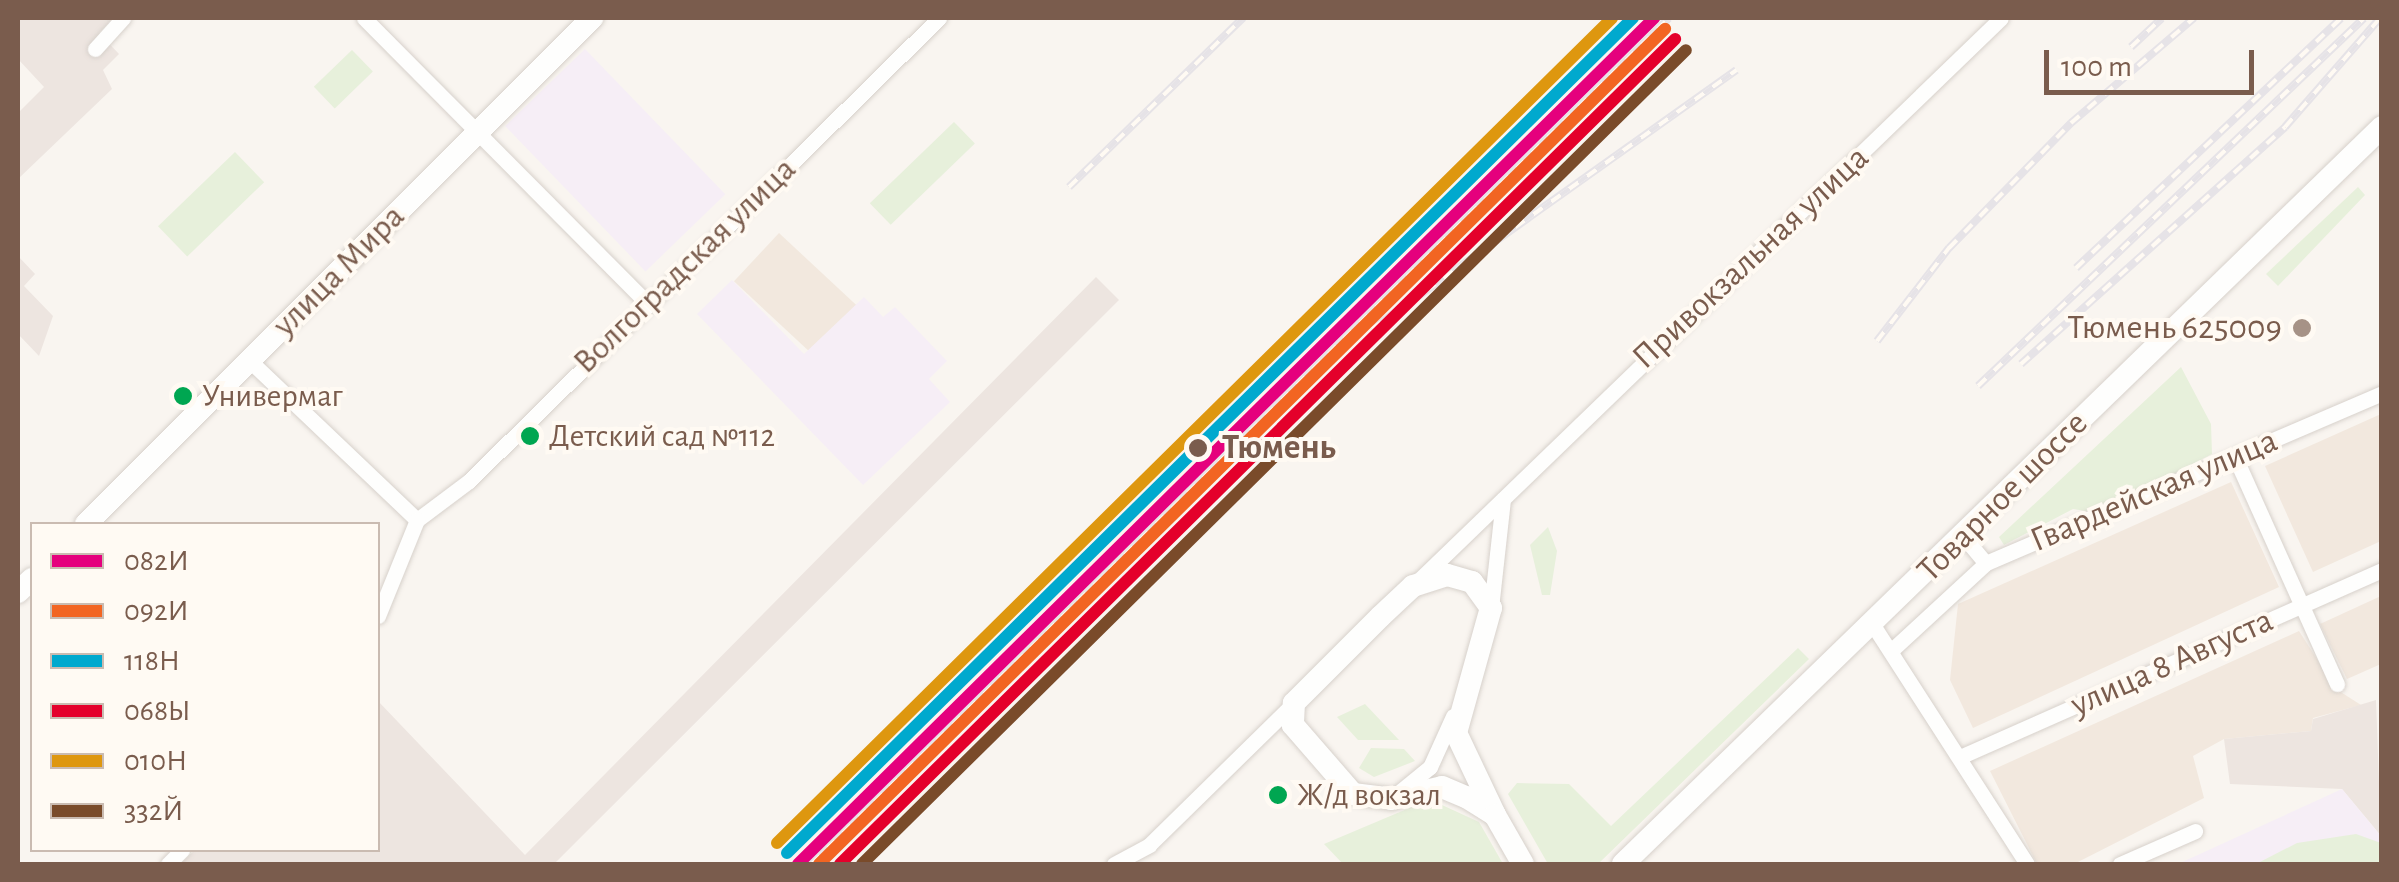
<!DOCTYPE html>
<html>
<head>
<meta charset="utf-8">
<style>
  body { margin:0 }
  #map { position:relative; width:2399px; height:882px; overflow:hidden; background:#f9f5f0; font-family:"Alegreya Sans",sans-serif }
  div>[style] { position:absolute }
  [style*='--x'] { left:calc(var(--x)*1px); top:calc(var(--y)*1px); width:calc(var(--w)*1px); rotate:calc(var(--a)*1deg) }
  .residential>* { inset:0; background:#f2e8de; transform-origin:0 0 }
  .industrial>* { inset:0; background:#ede5e0 }
  .education>* { inset:0; background:#f6eef6; transform-origin:0 0 }
  .green>* { inset:0; background:#e7f0db; transform-origin:0 0 }
  .roads { filter:drop-shadow(0 0 2px #d7d1cb) drop-shadow(0 0 2px #d7d1cb) }
  .street>* { height:15px; margin:-7.5px; padding:0 7.5px; transform-origin:7.5px; border-radius:7.5px; background:#fefefd }
  .secondary>* { height:22px; margin:-11px; padding:0 11px; transform-origin:11px; border-radius:11px; background:#fefefd }
  .rail>* { height:8px; margin-top:-4px; transform-origin:0; background:repeating-linear-gradient(90deg,#fffaf3 0 11px,#e6e3e7 0 22px); box-sizing:border-box; border-block:2px solid #e6e3e7 }
  .rail-1>* { height:12px; margin:-6px; padding:0 6px; transform-origin:6px; border-radius:6px; background:#e5007d }
  .rail-2>* { height:12px; margin:-6px; padding:0 6px; transform-origin:6px; border-radius:6px; background:#f26522 }
  .rail-3>* { height:12px; margin:-6px; padding:0 6px; transform-origin:6px; border-radius:6px; background:#00a9ce }
  .rail-4>* { height:12px; margin:-6px; padding:0 6px; transform-origin:6px; border-radius:6px; background:#e4002b }
  .rail-5>* { height:12px; margin:-6px; padding:0 6px; transform-origin:6px; border-radius:6px; background:#de970f }
  .rail-6>* { height:12px; margin:-6px; padding:0 6px; transform-origin:6px; border-radius:6px; background:#7a4b2a }
  .dots>* { width:28px; height:28px; translate:-50% -50%; box-sizing:border-box; border:5px solid #fffaf3; border-radius:50% }
  span { translate:-50% -50%; white-space:nowrap; text-align:center; line-height:1.15; -webkit-text-stroke:8px #fffaf3; paint-order:stroke }
  .bus-label { font-size:32px; color:#7a5c4d }
  .left { translate:0 -50%; text-align:left }
  .street-label { font-size:35px; color:#7a5c4d }
  .poi-label { font-size:35px; color:#7a5c4d }
  .right { translate:-100% -50%; text-align:right }
  .stop-label { font-size:35px; color:#7a5c4d; font-weight:700 }
  .frame { position:absolute; inset:0; border:20px solid #7a5c4d; pointer-events:none }
  .legend { position:absolute; left:30px; top:522px; width:350px; height:330px; box-sizing:border-box; background:#fffaf3; border:2px solid #cabbb1; margin:0; padding:12px 18px; list-style:none; font-size:30px; color:#7a5c4d }
  .legend li { display:flex; align-items:center; gap:20px; height:50px }
  .legend b { width:50px; border:2px solid #cabbb1 }
  .scale { position:absolute; left:2044px; top:50px; width:210px; height:45px; box-sizing:border-box; border:5px solid #7a5c4d; border-top:0; padding-left:12px; font-size:30px; line-height:35px; white-space:nowrap; color:#7a5c4d; -webkit-text-stroke:8px #fffaf3; paint-order:stroke }
</style>
</head>
<body>
<div id="map">
  <div class="residential">
    <i style="left:779px;top:233px;width:106px;height:66px;rotate:43deg"></i>
    <i style="clip-path:polygon(2381px 414px,2381px 541px,2313px 572px,2265px 466px)"></i>
    <i style="clip-path:polygon(2231px 482px,2279px 587px,1973px 728px,1950px 680px,1958px 604px)"></i>
    <i style="clip-path:polygon(2381px 596px,2381px 664px,2347px 679px,2320px 624px)"></i>
    <i style="clip-path:polygon(2299px 631px,2336px 689px,2361px 705px,2313px 718px,2311px 731px,2224px 739px,2193px 756px,2204px 798px,2074px 864px,2037px 864px,1990px 771px)"></i>
  </div>
  <div class="industrial">
    <i style="clip-path:polygon(18px 18px,113px 18px,99px 33px,119px 54px,103px 70px,112px 89px,18px 179px,18px 113px,44px 87px,18px 59px)"></i>
    <i style="clip-path:polygon(18px 256px,35px 274px,24px 286px,53px 316px,39px 356px,18px 334px)"></i>
    <i style="clip-path:polygon(1096px 277px,1119px 300px,554px 864px,180px 864px,195px 850px,378px 850px,378px 701px,525px 855px)"></i>
    <i style="clip-path:polygon(2376px 700px,2381px 836px,2342px 789px,2230px 784px,2224px 739px,2311px 731px,2313px 719px)"></i>
  </div>
  <div class="education">
    <i style="left:585px;top:49px;width:202px;height:111px;rotate:46deg"></i>
    <i style="clip-path:polygon(732px 280px,804px 354px,864px 297px,883px 317px,895px 307px,947px 361px,929px 379px,950px 402px,863px 485px,697px 314px)"></i>
    <i style="clip-path:polygon(2342px 789px,2381px 836px,2381px 864px,2178px 864px)"></i>
  </div>
  <div class="green">
    <i style="left:352px;top:50px;width:30px;height:53px;rotate:46deg"></i>
    <i style="left:954px;top:122px;width:30px;height:117px;rotate:46deg"></i>
    <i style="left:235px;top:152px;width:42px;height:107px;rotate:46deg"></i>
    <i style="clip-path:polygon(2358px 187px,2365px 195px,2278px 286px,2266px 274px)"></i>
    <i style="clip-path:polygon(2181px 367px,2211px 424px,2212px 454px,2099px 513px,2073px 509px,2004px 545px,1999px 537px)"></i>
    <i style="clip-path:polygon(1548px 527px,1557px 551px,1550px 595px,1542px 595px,1530px 545px)"></i>
    <i style="clip-path:polygon(1798px 648px,1809px 659px,1598px 864px,1548px 864px,1508px 794px,1517px 783px,1569px 784px,1611px 826px)"></i>
    <i style="clip-path:polygon(1365px 704px,1399px 740px,1358px 740px,1337px 717px)"></i>
    <i style="clip-path:polygon(1371px 748px,1404px 749px,1415px 761px,1374px 777px,1359px 768px)"></i>
    <i style="clip-path:polygon(1442px 805px,1479px 822px,1503px 864px,1343px 864px,1324px 844px,1414px 806px)"></i>
    <i style="clip-path:polygon(2356px 834px,2381px 843px,2381px 864px,2256px 864px,2297px 843px)"></i>
  </div>
  <div class="roads">
    <div class="street">
      <i style="--x:364;--y:18;--w:400;--a:45.2"></i>
      <i style="--x:95;--y:49;--w:42;--a:-47.9"></i>
      <i style="--x:249;--y:360;--w:232;--a:43.6"></i>
      <i style="--x:2235;--y:457;--w:249;--a:65.8"></i>
      <i style="--x:417;--y:520;--w:65;--a:-36.9"></i>
      <i style="--x:469;--y:481;--w:660;--a:-44.57"></i>
      <i style="--x:1963;--y:536;--w:35;--a:50"></i>
      <i style="--x:1418;--y:581;--w:810;--a:-44"></i>
      <i style="--x:1491;--y:608;--w:109;--a:-83.7"></i>
      <i style="--x:378;--y:616;--w:104;--a:-67.9"></i>
      <i style="--x:1873;--y:625;--w:284;--a:57.2"></i>
      <i style="--x:1894;--y:648;--w:125;--a:-42.7"></i>
      <i style="--x:1986;--y:563;--w:431;--a:-23.2"></i>
      <i style="--x:1962;--y:756;--w:459;--a:-23.9"></i>
      <i style="--x:1398;--y:793;--w:41;--a:-39.1"></i>
      <i style="--x:1430;--y:767;--w:56;--a:-65.7"></i>
      <i style="--x:168;--y:864;--w:20;--a:-45"></i>
      <i style="--x:1114;--y:864;--w:40;--a:-28"></i>
      <i style="--x:1149;--y:845;--w:203;--a:-44.4"></i>
      <i style="--x:2120;--y:864;--w:82;--a:-23.7"></i>
    </div>
    <div class="secondary">
      <i style="--x:86;--y:524;--w:716;--a:-45"></i>
      <i style="--x:18;--y:592;--w:19;--a:-43"></i>
      <i style="--x:1495;--y:815;--w:91;--a:-115.4"></i>
      <i style="--x:1456;--y:733;--w:130;--a:-74.4"></i>
      <i style="--x:1491;--y:608;--w:32;--a:-126"></i>
      <i style="--x:1472;--y:582;--w:26;--a:-164"></i>
      <i style="--x:1447;--y:575;--w:36;--a:162"></i>
      <i style="--x:1413;--y:586;--w:45;--a:136.8"></i>
      <i style="--x:1380;--y:617;--w:122;--a:135"></i>
      <i style="--x:1294;--y:703;--w:22;--a:93"></i>
      <i style="--x:1293;--y:725;--w:91;--a:49"></i>
      <i style="--x:1353;--y:794;--w:38;--a:7"></i>
      <i style="--x:1391;--y:799;--w:52;--a:-13.2"></i>
      <i style="--x:1442;--y:787;--w:26;--a:23"></i>
      <i style="--x:1466;--y:797;--w:34;--a:32"></i>
      <i style="--x:1495;--y:815;--w:56;--a:60.3"></i>
      <i style="--x:1623;--y:864;--w:1058;--a:-44.16"></i>
    </div>
  </div>
  <div class="rail">
    <i style="--x:2131;--y:47;--w:42;--a:-43.1"></i>
    <i style="--x:1069;--y:187;--w:243;--a:-44.2"></i>
    <i style="--x:2076;--y:268;--w:364;--a:-43.3"></i>
    <i style="--x:1372;--y:329;--w:447;--a:-35.4"></i>
    <i style="--x:1877;--y:341;--w:118;--a:-52.3"></i>
    <i style="--x:1949;--y:248;--w:175;--a:-45.7"></i>
    <i style="--x:2071;--y:123;--w:162;--a:-40.5"></i>
    <i style="--x:2021;--y:364;--w:355;--a:-41.9"></i>
    <i style="--x:2285;--y:127;--w:145;--a:-48.9"></i>
    <i style="--x:1978;--y:386;--w:533;--a:-43.63"></i>
    <i style="--x:812;--y:864;--w:1204;--a:-44.63"></i>
  </div>
  <div class="rail-1">
    <i style="--x:798;--y:864;--w:1204;--a:-44.66"></i>
  </div>
  <div class="rail-2">
    <i style="--x:819;--y:864;--w:1189;--a:-44.63"></i>
  </div>
  <div class="rail-3">
    <i style="--x:787;--y:853;--w:1189;--a:-44.63"></i>
  </div>
  <div class="rail-4">
    <i style="--x:840;--y:864;--w:1174;--a:-44.65"></i>
  </div>
  <div class="rail-5">
    <i style="--x:777;--y:843;--w:1174;--a:-44.65"></i>
  </div>
  <div class="rail-6">
    <i style="--x:862;--y:864;--w:1158;--a:-44.65"></i>
  </div>
  <div class="dots">
    <i style="left:2302px;top:328px;background:#a69286"></i>
    <i style="left:183px;top:396px;background:#00a651"></i>
    <i style="left:530px;top:436px;background:#00a651"></i>
    <i style="left:1198px;top:448px;background:#7a5c4d"></i>
    <i style="left:1278px;top:795px;background:#00a651"></i>
  </div>
  <div class="bus-label">
    <span class="left" style="left:202px;top:396px">Универмаг</span>
    <span class="left" style="left:549px;top:436px">Детский сад №112</span>
    <span class="left" style="left:1297px;top:795px">Ж/д вокзал</span>
  </div>
  <div class="street-label">
    <span style="left:1751px;top:258px;rotate:-43deg">Привокзальная улица</span>
    <span style="left:685px;top:266px;rotate:-44deg">Волгоградская улица</span>
    <span style="left:339px;top:271px;rotate:-45deg">улица Мира</span>
    <span style="left:2154px;top:491px;rotate:-23deg">Гвардейская улица</span>
    <span style="left:2003px;top:497px;rotate:-45deg">Товарное шоссе</span>
    <span style="left:2172px;top:663px;rotate:-24deg">улица 8 Августа</span>
  </div>
  <div class="poi-label">
    <span class="right" style="left:2282px;top:328px">Тюмень 625009</span>
  </div>
  <div class="stop-label">
    <span class="left" style="left:1222px;top:448px">Тюмень</span>
  </div>
  <div class="frame"></div>
  <ul class="legend">
  <li><b style="height:12px;background:#e5007d"></b>082И</li>
  <li><b style="height:12px;background:#f26522"></b>092И</li>
  <li><b style="height:12px;background:#00a9ce"></b>118Н</li>
  <li><b style="height:12px;background:#e4002b"></b>068Ы</li>
  <li><b style="height:12px;background:#de970f"></b>010Н</li>
  <li><b style="height:12px;background:#7a4b2a"></b>332Й</li>
  </ul>
  <div class="scale">100 m</div>
</div>
</body>
</html>
